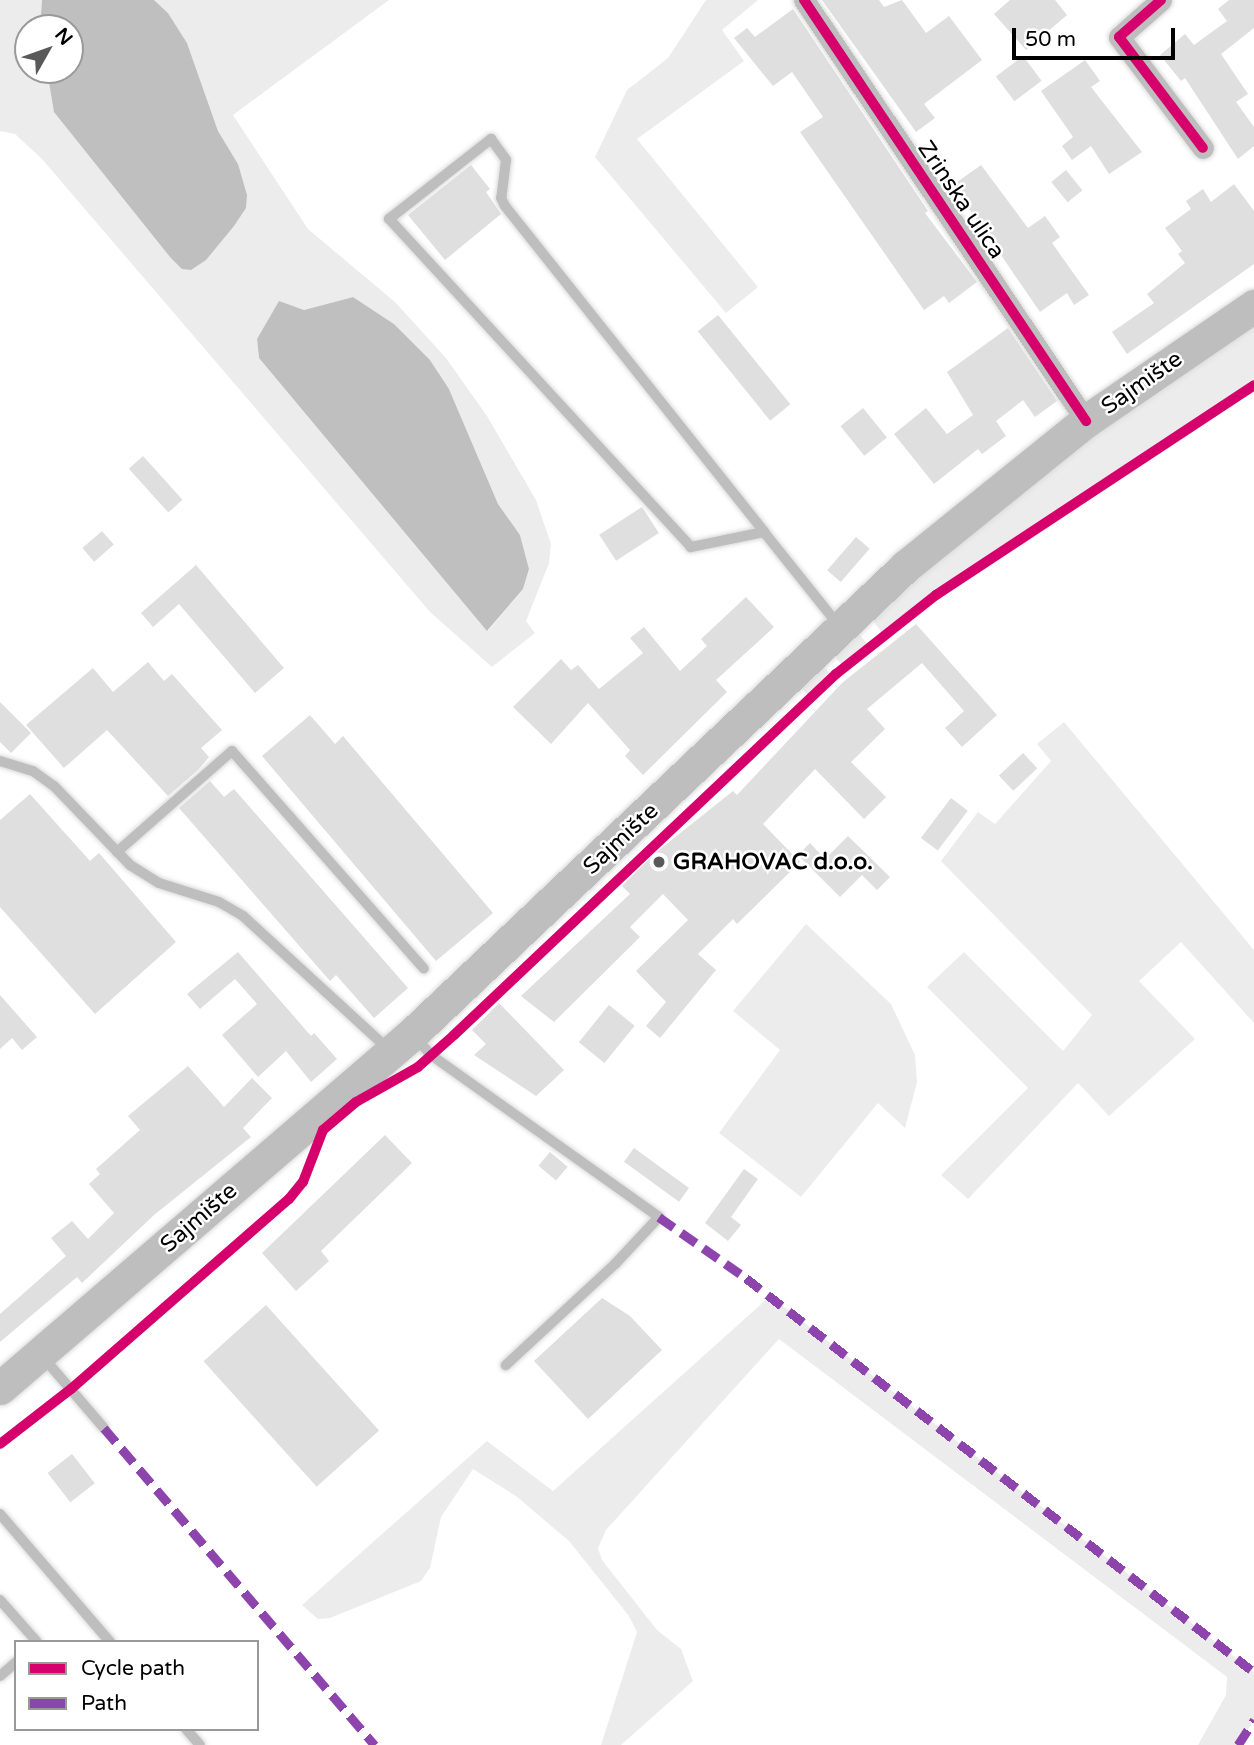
<!DOCTYPE html>
<html>
<head>
<meta charset="utf-8">
<style>
  body { margin:0 }
  #map { position:relative; width:1254px; height:1745px; overflow:hidden; background:#fff; font-family:"Varela Round",sans-serif }
  div>[style] { position:absolute }
  [style*='--x'] { left:calc(var(--x)*1px); top:calc(var(--y)*1px); width:calc(var(--w)*1px); rotate:calc(var(--a)*1deg) }
  .green>* { inset:0; background:#ececec; transform-origin:0 0 }
  .water>* { inset:0; background:#bfbfbf }
  .building>* { inset:0; background:#dfdfdf; transform-origin:0 0 }
  .roads { filter:drop-shadow(0 0 2px #dbdbdb) drop-shadow(0 0 2px #dbdbdb) }
  .lane>* { height:10px; margin:-5px; padding:0 5px; transform-origin:5px; border-radius:5px; background:#bebebe }
  .street>* { height:21px; margin:-10.5px; padding:0 10.5px; transform-origin:10.5px; border-radius:10.5px; background:#bebebe }
  .primary>* { height:33px; margin:-16.5px; padding:0 16.5px; transform-origin:16.5px; border-radius:16.5px; background:#bebebe }
  .quiet>* { height:9px; margin-top:-4.5px; transform-origin:0; background:repeating-linear-gradient(90deg,#8e44ad 0 18px,transparent 0 27px) }
  .cycleway>* { height:10px; margin:-5px; padding:0 5px; transform-origin:5px; border-radius:5px; background:#d6006c }
  .dots>* { width:19px; height:19px; translate:-50% -50%; box-sizing:border-box; border:4px solid #fff; border-radius:50% }
  span { translate:-50% -50%; white-space:nowrap; text-align:center; line-height:1.15; -webkit-text-stroke:5px #fff; paint-order:stroke }
  .street-label { font-size:23px; color:#000 }
  .poi-label { font-size:23px; color:#000; font-weight:700 }
  .left { translate:0 -50%; text-align:left }
  .legend { position:absolute; left:14px; top:1640px; width:245px; height:91px; box-sizing:border-box; background:#fff; border:2px solid #999; margin:0; padding:9px 12px; list-style:none; font-size:21px; color:#000 }
  .legend li { display:flex; align-items:center; gap:14px; height:35px }
  .legend b { width:35px; border:2px solid #999 }
  .north { position:absolute; left:14px; top:14px; width:70px; height:70px; box-sizing:border-box; background:#fff; border:2px solid #999; border-radius:50%; rotate:50deg; font-size:19px; font-weight:700; line-height:28px; text-align:center; color:#000 }
  .north::after { content:''; display:block; margin:auto; width:24px; height:32px; background:#595959; clip-path:polygon(50% 0,100% 100%,50% 72%,0 100%) }
  .scale { position:absolute; left:1012px; top:28px; width:163px; height:32px; box-sizing:border-box; border:4px solid #000; border-top:0; padding-left:9px; font-size:21px; line-height:24px; white-space:nowrap; color:#000; -webkit-text-stroke:5px #fff; paint-order:stroke }
</style>
</head>
<body>
<div id="map">
  <div class="green">
    <i style="clip-path:polygon(evenodd,0 0,42px 0,40px 28px,28px 28px,28px 70px,47px 70px,49px 81px,238px 164px,218px 131px,187px 43px,168px 13px,154px 0,389px 0,233px 115px,308px 229px,395px 302px,446px 358px,487px 416px,536px 500px,551px 544px,549px 563px,526px 621px,535px 633px,492px 667px,430px 612px,42px 159px,15px 134px,0 131px,0 0,353px 297px,394px 324px,430px 360px,449px 389px,498px 504px,520px 535px,529px 569px,523px 589px,488px 631px,259px 358px,257px 339px,279px 302px,304px 310px,353px 297px)"></i>
    <i style="clip-path:polygon(706px 0,758px 0,722px 30px,744px 61px,637px 139px,758px 287px,726px 313px,595px 157px,627px 90px,668px 58px)"></i>
    <i style="clip-path:polygon(1254px 320px,1254px 385px,883px 634px,870px 617px,1056px 458px)"></i>
    <i style="left:857px;top:632px;width:18px;height:33px;rotate:49deg"></i>
    <i style="left:823px;top:665px;width:16px;height:31px;rotate:50deg"></i>
    <i style="clip-path:polygon(1064px 722px,1254px 950px,1254px 1023px,1181px 942px,1139px 981px,1195px 1039px,1109px 1116px,1078px 1083px,968px 1199px,941px 1175px,1028px 1088px,927px 987px,964px 952px,1063px 1051px,1092px 1015px,941px 861px,978px 812px,995px 824px,1051px 761px,1037px 744px)"></i>
    <i style="clip-path:polygon(806px 924px,891px 1004px,915px 1055px,917px 1082px,905px 1128px,878px 1103px,801px 1197px,719px 1133px,780px 1050px,733px 1011px)"></i>
    <i style="clip-path:polygon(770px 1296px,1254px 1672px,1254px 1720px,1238px 1745px,1198px 1745px,1226px 1695px,1227px 1677px,779px 1339px,606px 1530px,598px 1548px,602px 1560px,657px 1630px,681px 1649px,693px 1681px,621px 1745px,601px 1745px,637px 1632px,629px 1616px,569px 1541px,516px 1496px,473px 1469px,441px 1517px,430px 1568px,421px 1581px,330px 1618px,318px 1619px,302px 1605px,487px 1441px,553px 1491px)"></i>
  </div>
  <div class="water">
    <i style="clip-path:polygon(42px 0,154px 0,168px 13px,187px 43px,218px 131px,238px 164px,247px 195px,246px 208px,234px 226px,206px 260px,191px 270px,182px 269px,170px 257px,54px 112px,47px 70px,70px 70px,70px 28px,40px 28px)"></i>
    <i style="clip-path:polygon(353px 297px,394px 324px,430px 360px,449px 389px,498px 504px,520px 535px,529px 569px,523px 589px,487px 631px,259px 358px,257px 339px,279px 301px,304px 310px)"></i>
  </div>
  <div class="building">
    <i style="clip-path:polygon(822px 0,879px 0,884px 7px,902px 0,926px 33px,949px 16px,982px 60px,924px 104px,935px 118px,916px 132px)"></i>
    <i style="clip-path:polygon(1010px 0,1055px 0,1067px 15px,1026px 50px,994px 14px)"></i>
    <i style="clip-path:polygon(1229px 0,1254px 0,1254px 28px,1221px 54px,1248px 94px,1236px 102px,1254px 127px,1254px 146px,1238px 159px,1185px 78px,1181px 81px,1160px 55px,1185px 34px,1194px 45px,1227px 21px,1218px 9px)"></i>
    <i style="clip-path:polygon(793px 9px,928px 211px,925px 213px,977px 282px,949px 303px,944px 296px,924px 310px,800px 132px,823px 117px,792px 72px,773px 86px,734px 38px,747px 28px,755px 37px)"></i>
    <i style="left:1023px;top:56px;width:31px;height:34px;rotate:53deg"></i>
    <i style="clip-path:polygon(1085px 60px,1100px 81px,1091px 87px,1142px 152px,1109px 174px,1091px 146px,1072px 160px,1062px 146px,1073px 137px,1041px 91px)"></i>
    <i style="clip-path:polygon(471px 165px,490px 189px,486px 192px,501px 214px,445px 260px,408px 215px)"></i>
    <i style="clip-path:polygon(981px 165px,1028px 228px,1045px 216px,1060px 237px,1052px 243px,1089px 295px,1074px 305px,1067px 293px,1040px 312px,953px 185px)"></i>
    <i style="left:1066px;top:170px;width:26px;height:19px;rotate:51deg"></i>
    <i style="clip-path:polygon(1234px 184px,1254px 211px,1254px 264px,1127px 354px,1112px 332px,1154px 303px,1147px 294px,1185px 263px,1178px 254px,1182px 251px,1165px 228px,1191px 209px,1186px 201px,1203px 189px,1211px 202px)"></i>
    <i style="left:718px;top:315px;width:115px;height:26px;rotate:51deg"></i>
    <i style="clip-path:polygon(1008px 328px,1057px 401px,1035px 417px,1023px 400px,996px 421px,1006px 436px,982px 454px,978px 449px,934px 484px,894px 434px,926px 408px,947px 434px,973px 415px,947px 372px)"></i>
    <i style="left:863px;top:408px;width:38px;height:29px;rotate:51deg"></i>
    <i style="left:143px;top:456px;width:59px;height:19px;rotate:48deg"></i>
    <i style="left:642px;top:507px;width:31px;height:51px;rotate:57deg"></i>
    <i style="left:102px;top:531px;width:18px;height:26px;rotate:49deg"></i>
    <i style="left:856px;top:537px;width:18px;height:44px;rotate:41deg"></i>
    <i style="clip-path:polygon(196px 565px,284px 668px,255px 693px,179px 604px,153px 627px,141px 613px)"></i>
    <i style="clip-path:polygon(746px 597px,774px 627px,716px 680px,727px 692px,643px 775px,625px 756px,630px 750px,588px 703px,551px 744px,513px 707px,561px 659px,571px 670px,578px 665px,599px 689px,643px 653px,630px 638px,644px 627px,680px 671px,707px 646px,701px 639px)"></i>
    <i style="clip-path:polygon(916px 624px,997px 715px,962px 747px,945px 728px,964px 711px,922px 663px,867px 709px,885px 729px,851px 762px,886px 797px,864px 819px,815px 769px,763px 824px,800px 862px,737px 924px,733px 919px,698px 954px,716px 970px,660px 1038px,646px 1026px,666px 1002px,636px 971px,688px 920px,663px 894px,630px 927px,640px 937px,554px 1022px,521px 996px,630px 894px,622px 886px,654px 854px,733px 791px,737px 795px,842px 683px)"></i>
    <i style="clip-path:polygon(148px 662px,164px 681px,172px 674px,222px 730px,201px 748px,209px 757px,199px 769px,168px 796px,107px 730px,64px 768px,26px 725px,93px 668px,113px 692px)"></i>
    <i style="clip-path:polygon(0 702px,31px 733px,11px 753px,0 742px)"></i>
    <i style="clip-path:polygon(310px 715px,335px 744px,343px 736px,493px 913px,436px 961px,262px 756px)"></i>
    <i style="left:1023px;top:753px;width:21px;height:33px;rotate:47deg"></i>
    <i style="clip-path:polygon(210px 781px,224px 797px,234px 789px,408px 988px,374px 1018px,336px 975px,330px 981px,179px 808px)"></i>
    <i style="clip-path:polygon(30px 794px,90px 861px,99px 853px,176px 942px,95px 1014px,0 907px,0 820px)"></i>
    <i style="left:951px;top:798px;width:21px;height:50px;rotate:37deg"></i>
    <i style="clip-path:polygon(848px 836px,890px 877px,877px 890px,862px 875px,840px 897px,798px 855px,810px 843px,825px 859px)"></i>
    <i style="clip-path:polygon(238px 952px,311px 1036px,314px 1033px,337px 1059px,311px 1082px,286px 1051px,258px 1077px,222px 1035px,257px 1004px,235px 979px,200px 1009px,187px 994px)"></i>
    <i style="clip-path:polygon(0 995px,37px 1037px,22px 1050px,12px 1038px,0 1049px)"></i>
    <i style="clip-path:polygon(499px 1003px,564px 1070px,536px 1096px,474px 1055px,486px 1044px,472px 1030px)"></i>
    <i style="left:609px;top:1005px;width:33px;height:48px;rotate:39deg"></i>
    <i style="clip-path:polygon(188px 1066px,224px 1107px,252px 1078px,272px 1098px,243px 1128px,251px 1137px,154px 1215px,82px 1283px,77px 1277px,0 1342px,0 1314px,66px 1256px,51px 1238px,72px 1221px,88px 1239px,114px 1213px,89px 1184px,100px 1174px,96px 1169px,140px 1130px,128px 1116px)"></i>
    <i style="clip-path:polygon(385px 1135px,412px 1163px,321px 1251px,329px 1261px,296px 1291px,262px 1253px)"></i>
    <i style="left:634px;top:1148px;width:68px;height:17px;rotate:36deg"></i>
    <i style="left:550px;top:1152px;width:23px;height:18px;rotate:40deg"></i>
    <i style="clip-path:polygon(744px 1169px,758px 1179px,731px 1217px,741px 1225px,728px 1241px,705px 1223px)"></i>
    <i style="clip-path:polygon(602px 1298px,630px 1316px,662px 1350px,588px 1419px,534px 1361px)"></i>
    <i style="left:266px;top:1305px;width:169px;height:84px;rotate:48deg"></i>
    <i style="left:72px;top:1454px;width:37px;height:31px;rotate:52deg"></i>
  </div>
  <div class="roads">
    <div class="lane">
      <i style="--x:764;--y:532;--w:75;--a:168.4"></i>
      <i style="--x:691;--y:547;--w:446;--a:-132.6"></i>
      <i style="--x:389;--y:219;--w:130;--a:-38.1"></i>
      <i style="--x:491;--y:139;--w:26;--a:54"></i>
      <i style="--x:506;--y:160;--w:38;--a:97"></i>
      <i style="--x:501;--y:198;--w:9;--a:63"></i>
      <i style="--x:505;--y:206;--w:416;--a:51.5"></i>
      <i style="--x:764;--y:532;--w:120;--a:51.4"></i>
      <i style="--x:0;--y:761;--w:34;--a:17"></i>
      <i style="--x:33;--y:771;--w:26;--a:36"></i>
      <i style="--x:54;--y:786;--w:110;--a:46.1"></i>
      <i style="--x:130;--y:865;--w:34;--a:32"></i>
      <i style="--x:159;--y:883;--w:63;--a:17.6"></i>
      <i style="--x:219;--y:902;--w:28;--a:30"></i>
      <i style="--x:243;--y:916;--w:198;--a:42.5"></i>
      <i style="--x:117;--y:852;--w:153;--a:-41.3"></i>
      <i style="--x:232;--y:751;--w:290;--a:48.6"></i>
      <i style="--x:414;--y:1036;--w:25;--a:48"></i>
      <i style="--x:431;--y:1055;--w:280;--a:35.4"></i>
      <i style="--x:659;--y:1217;--w:64;--a:133.1"></i>
      <i style="--x:615;--y:1264;--w:149;--a:137.2"></i>
      <i style="--x:42;--y:1356;--w:95;--a:49.3"></i>
      <i style="--x:0;--y:1514;--w:169;--a:49.3"></i>
      <i style="--x:0;--y:1600;--w:56;--a:48.6"></i>
      <i style="--x:0;--y:1676;--w:21;--a:-41"></i>
      <i style="--x:186;--y:1729;--w:21;--a:49"></i>
    </div>
    <div class="street">
      <i style="--x:804;--y:0;--w:507;--a:56.18"></i>
      <i style="--x:1161;--y:0;--w:56;--a:138.6"></i>
      <i style="--x:1119;--y:37;--w:139;--a:52.9"></i>
    </div>
    <div class="primary">
      <i style="--x:0;--y:1388;--w:543;--a:-40.67"></i>
      <i style="--x:412;--y:1034;--w:680;--a:-43.45"></i>
      <i style="--x:906;--y:566;--w:231;--a:-38.9"></i>
      <i style="--x:1086;--y:421;--w:204;--a:-34.4"></i>
    </div>
  </div>
  <div class="quiet">
    <i style="--x:659;--y:1217;--w:106;--a:35"></i>
    <i style="--x:746;--y:1278;--w:643;--a:37.8"></i>
    <i style="--x:104;--y:1428;--w:417;--a:49.5"></i>
    <i style="--x:1238;--y:1745;--w:30;--a:-57"></i>
  </div>
  <div class="cycleway">
    <i style="--x:804;--y:0;--w:507;--a:56.18"></i>
    <i style="--x:1161;--y:0;--w:56;--a:138.6"></i>
    <i style="--x:1119;--y:37;--w:139;--a:52.9"></i>
    <i style="--x:0;--y:1444;--w:90;--a:-37.8"></i>
    <i style="--x:71;--y:1389;--w:289;--a:-41.1"></i>
    <i style="--x:289;--y:1199;--w:22;--a:-51"></i>
    <i style="--x:303;--y:1182;--w:56;--a:-69"></i>
    <i style="--x:323;--y:1130;--w:43;--a:-40.3"></i>
    <i style="--x:356;--y:1102;--w:71;--a:-29.4"></i>
    <i style="--x:418;--y:1067;--w:48;--a:-41.6"></i>
    <i style="--x:454;--y:1035;--w:526;--a:-43.38"></i>
    <i style="--x:836;--y:674;--w:127;--a:-38.3"></i>
    <i style="--x:936;--y:595;--w:381;--a:-33.4"></i>
  </div>
  <div class="dots">
    <i style="left:659px;top:862px;background:#595959"></i>
  </div>
  <div class="street-label">
    <span style="left:961px;top:200px;rotate:56deg">Zrinska ulica</span>
    <span style="left:1142px;top:383px;rotate:-35deg">Sajmište</span>
    <span style="left:621px;top:839px;rotate:-43deg">Sajmište</span>
    <span style="left:199px;top:1218px;rotate:-41deg">Sajmište</span>
  </div>
  <div class="poi-label">
    <span class="left" style="left:673px;top:862px">GRAHOVAC d.o.o.</span>
  </div>
  <ul class="legend">
  <li><b style="height:9px;background:#d6006c"></b>Cycle path</li>
  <li><b style="height:9px;background:#8e44ad"></b>Path</li>
  </ul>
  <div class="north">N</div>
  <div class="scale">50 m</div>
</div>
</body>
</html>
